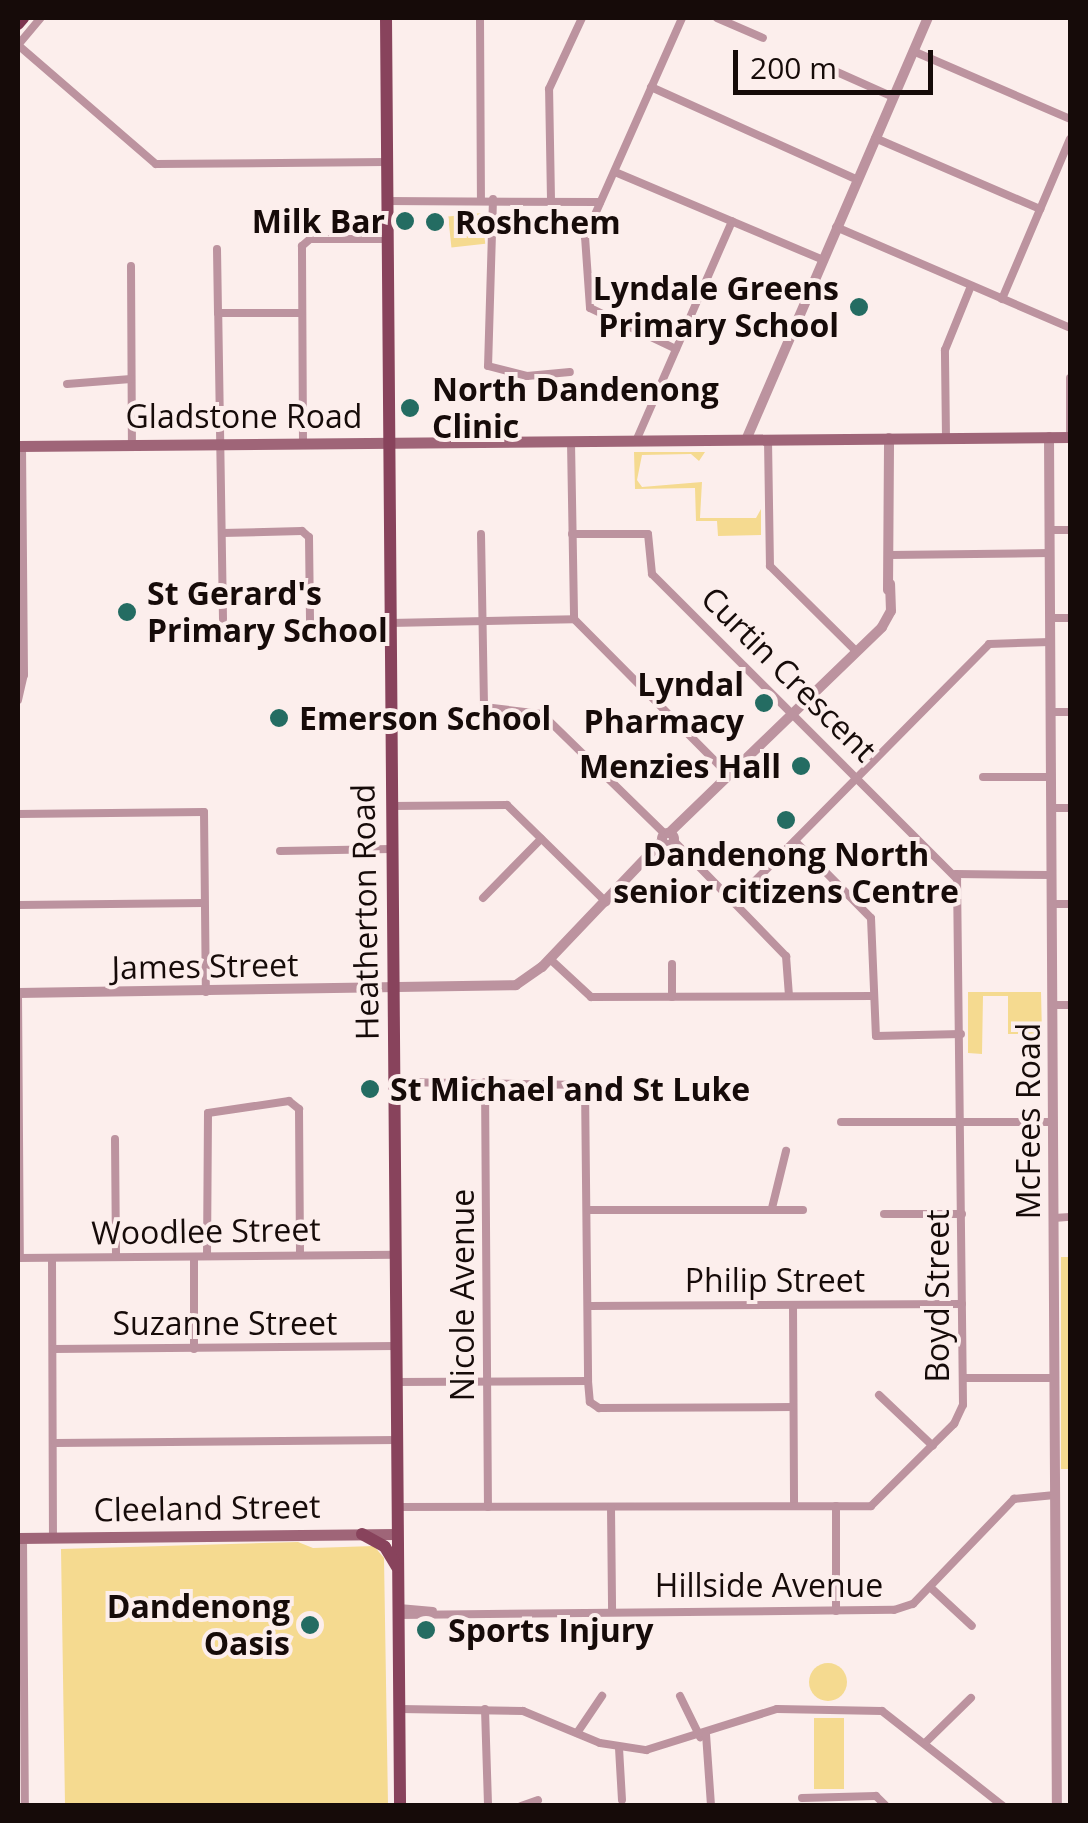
<!DOCTYPE html>
<html>
<head>
<meta charset="utf-8">
<style>
  body { margin:0 }
  #map { position:relative; width:1088px; height:1823px; overflow:hidden; background:#fceeec; font-family:"Open Sans",sans-serif }
  div>[style] { position:absolute }
  [style*='--x'] { left:calc(var(--x)*1px); top:calc(var(--y)*1px); width:calc(var(--w)*1px); rotate:calc(var(--a)*1deg) }
  .green>* { inset:0; background:#f5da90; transform-origin:0 0 }
  .round { border-radius:50% }
  .minor>* { height:8px; margin:-4px; padding:0 4px; transform-origin:4px; border-radius:4px; background:#bc939f }
  .tertiary>* { height:10px; margin:-5px; padding:0 5px; transform-origin:5px; border-radius:5px; background:#bc939f }
  .tertiary>.ring { margin:-5px; padding:0; box-sizing:content-box; background:none; border:10px solid #bc939f; border-radius:50% }
  .secondary>* { height:11px; margin:-5.5px; padding:0 5.5px; transform-origin:5.5px; border-radius:5.5px; background:#9f6578 }
  .primary>* { height:12px; margin:-6px; padding:0 6px; transform-origin:6px; border-radius:6px; background:#88435c }
  .trunk>* { height:12px; margin:-6px; padding:0 6px; transform-origin:6px; border-radius:6px; background:#7e3450 }
  .dots>* { width:28px; height:28px; translate:-50% -50%; box-sizing:border-box; border:5px solid #fceeec; border-radius:50% }
  span { translate:-50% -50%; white-space:nowrap; text-align:center; line-height:1.15; -webkit-text-stroke:8px #fceeec; paint-order:stroke }
  .poi-label { font-size:32px; color:#160b09; font-weight:700 }
  .right { translate:-100% -50%; text-align:right }
  .left { translate:0 -50%; text-align:left }
  .street-label { font-size:32px; color:#160b09 }
  .frame { position:absolute; inset:0; border:20px solid #160b09; pointer-events:none }
  .scale { position:absolute; left:733px; top:50px; width:200px; height:45px; box-sizing:border-box; border:5px solid #160b09; border-top:0; padding-left:12px; font-size:30px; line-height:35px; white-space:nowrap; color:#160b09; -webkit-text-stroke:8px #fceeec; paint-order:stroke }
</style>
</head>
<body>
<div id="map">
  <div class="green">
    <i style="left:482px;top:213px;width:31px;height:34px;rotate:84deg"></i>
    <i style="clip-path:polygon(634px 452px,705px 452px,699px 461px,691px 454px,642px 455px,637px 480px,642px 487px,702px 482px,700px 518px,756px 518px,761px 509px,761px 535px,718px 536px,717px 521px,696px 521px,695px 488px,635px 489px)"></i>
    <i style="clip-path:polygon(968px 992px,1041px 992px,1042px 1034px,1008px 1034px,1008px 996px,983px 996px,982px 1054px,968px 1053px)"></i>
    <i style="left:1061px;top:1257px;width:9px;height:212px"></i>
    <i style="clip-path:polygon(298px 1542px,313px 1548px,374px 1546px,384px 1558px,388px 1805px,65px 1805px,61px 1549px)"></i>
    <i class="round" style="left:809px;top:1663px;width:38px;height:38px"></i>
    <i style="left:814px;top:1718px;width:30px;height:71px"></i>
  </div>
  <div class="minor">
    <i style="--x:480;--y:18;--w:182;--a:89.7"></i>
    <i style="--x:717;--y:18;--w:50;--a:23.5"></i>
    <i style="--x:18;--y:45;--w:182;--a:40.8"></i>
    <i style="--x:156;--y:164;--w:230;--a:-0.5"></i>
    <i style="--x:18;--y:45;--w:35;--a:-50"></i>
    <i style="--x:913;--y:51;--w:171;--a:23.4"></i>
    <i style="--x:828;--y:68;--w:71;--a:24"></i>
    <i style="--x:651;--y:87;--w:225;--a:24.2"></i>
    <i style="--x:875;--y:138;--w:180;--a:23.3"></i>
    <i style="--x:615;--y:172;--w:224;--a:22.9"></i>
    <i style="--x:493;--y:199;--w:167;--a:91.7"></i>
    <i style="--x:488;--y:366;--w:40;--a:14.4"></i>
    <i style="--x:527;--y:376;--w:43;--a:-5.3"></i>
    <i style="--x:551;--y:200;--w:111;--a:-91"></i>
    <i style="--x:549;--y:89;--w:78;--a:-65.1"></i>
    <i style="--x:386;--y:201;--w:214;--a:0.3"></i>
    <i style="--x:836;--y:227;--w:255;--a:23.3"></i>
    <i style="--x:217;--y:249;--w:64;--a:89.1"></i>
    <i style="--x:131;--y:266;--w:179;--a:89.7"></i>
    <i style="--x:1002;--y:299;--w:174;--a:-67"></i>
    <i style="--x:676;--y:349;--w:95;--a:-154.5"></i>
    <i style="--x:590;--y:308;--w:71;--a:-94"></i>
    <i style="--x:585;--y:237;--w:240;--a:-66.1"></i>
    <i style="--x:67;--y:384;--w:64;--a:-4.5"></i>
    <i style="--x:1070;--y:437;--w:59;--a:-90"></i>
    <i style="--x:946;--y:438;--w:88;--a:-90.7"></i>
    <i style="--x:945;--y:350;--w:69;--a:-67.9"></i>
    <i style="--x:768;--y:440;--w:126;--a:89.1"></i>
    <i style="--x:770;--y:566;--w:120;--a:44.7"></i>
    <i style="--x:636;--y:441;--w:240;--a:-66.4"></i>
    <i style="--x:571;--y:442;--w:177;--a:89"></i>
    <i style="--x:574;--y:619;--w:221;--a:45.2"></i>
    <i style="--x:303;--y:443;--w:197;--a:-90.3"></i>
    <i style="--x:302;--y:246;--w:11;--a:-41"></i>
    <i style="--x:310;--y:239;--w:77;--a:0"></i>
    <i style="--x:1050;--y:530;--w:20;--a:0"></i>
    <i style="--x:222;--y:533;--w:80;--a:-1.4"></i>
    <i style="--x:302;--y:531;--w:9;--a:41"></i>
    <i style="--x:309;--y:537;--w:85;--a:89.3"></i>
    <i style="--x:481;--y:534;--w:173;--a:89"></i>
    <i style="--x:484;--y:707;--w:58;--a:6.9"></i>
    <i style="--x:542;--y:714;--w:172;--a:44.3"></i>
    <i style="--x:889;--y:555;--w:161;--a:-0.7"></i>
    <i style="--x:1050;--y:618;--w:20;--a:0"></i>
    <i style="--x:223;--y:619;--w:306;--a:-90.9"></i>
    <i style="--x:218;--y:313;--w:83;--a:0"></i>
    <i style="--x:390;--y:623;--w:184;--a:-1.2"></i>
    <i style="--x:18;--y:700;--w:26;--a:-77"></i>
    <i style="--x:24;--y:675;--w:229;--a:-90.5"></i>
    <i style="--x:1050;--y:712;--w:20;--a:0"></i>
    <i style="--x:983;--y:777;--w:68;--a:0"></i>
    <i style="--x:391;--y:806;--w:116;--a:-0.5"></i>
    <i style="--x:507;--y:805;--w:139;--a:44.4"></i>
    <i style="--x:1051;--y:808;--w:19;--a:0"></i>
    <i style="--x:18;--y:814;--w:186;--a:-0.6"></i>
    <i style="--x:204;--y:812;--w:180;--a:89.4"></i>
    <i style="--x:674;--y:841;--w:161;--a:45.8"></i>
    <i style="--x:786;--y:956;--w:40;--a:85.7"></i>
    <i style="--x:795;--y:841;--w:108;--a:45.4"></i>
    <i style="--x:871;--y:918;--w:118;--a:87.6"></i>
    <i style="--x:876;--y:1036;--w:85;--a:-1.3"></i>
    <i style="--x:280;--y:851;--w:111;--a:-1"></i>
    <i style="--x:955;--y:874;--w:97;--a:0.6"></i>
    <i style="--x:483;--y:898;--w:83;--a:-45.5"></i>
    <i style="--x:733;--y:903;--w:364;--a:-45.3"></i>
    <i style="--x:989;--y:644;--w:61;--a:-1.9"></i>
    <i style="--x:1052;--y:904;--w:18;--a:0"></i>
    <i style="--x:18;--y:905;--w:186;--a:-0.6"></i>
    <i style="--x:550;--y:959;--w:56;--a:42.8"></i>
    <i style="--x:591;--y:997;--w:281;--a:-0.2"></i>
    <i style="--x:672;--y:964;--w:33;--a:90"></i>
    <i style="--x:18;--y:993;--w:265;--a:89.6"></i>
    <i style="--x:1052;--y:1005;--w:18;--a:0"></i>
    <i style="--x:394;--y:1082;--w:191;--a:0.9"></i>
    <i style="--x:585;--y:1085;--w:296;--a:89.4"></i>
    <i style="--x:485;--y:1082;--w:425;--a:89.6"></i>
    <i style="--x:841;--y:1122;--w:212;--a:0"></i>
    <i style="--x:115;--y:1139;--w:118;--a:89.5"></i>
    <i style="--x:772;--y:1208;--w:59;--a:-76.2"></i>
    <i style="--x:588;--y:1210;--w:215;--a:0"></i>
    <i style="--x:884;--y:1214;--w:78;--a:0"></i>
    <i style="--x:1054;--y:1218;--w:16;--a:-4"></i>
    <i style="--x:207;--y:1256;--w:143;--a:-89.6"></i>
    <i style="--x:208;--y:1113;--w:82;--a:-8.4"></i>
    <i style="--x:289;--y:1101;--w:13;--a:39"></i>
    <i style="--x:299;--y:1109;--w:146;--a:89.6"></i>
    <i style="--x:194;--y:1257;--w:92;--a:90"></i>
    <i style="--x:18;--y:1258;--w:378;--a:-0.5"></i>
    <i style="--x:52;--y:1258;--w:280;--a:89.8"></i>
    <i style="--x:793;--y:1305;--w:201;--a:89.7"></i>
    <i style="--x:589;--y:1306;--w:373;--a:-0.3"></i>
    <i style="--x:53;--y:1349;--w:343;--a:-0.5"></i>
    <i style="--x:963;--y:1378;--w:91;--a:0"></i>
    <i style="--x:396;--y:1382;--w:192;--a:-0.3"></i>
    <i style="--x:588;--y:1381;--w:21;--a:85"></i>
    <i style="--x:590;--y:1402;--w:11;--a:34"></i>
    <i style="--x:599;--y:1408;--w:194;--a:-0.3"></i>
    <i style="--x:879;--y:1395;--w:74;--a:43.4"></i>
    <i style="--x:55;--y:1443;--w:342;--a:-0.5"></i>
    <i style="--x:836;--y:1506;--w:105;--a:90"></i>
    <i style="--x:397;--y:1507;--w:474;--a:-0.1"></i>
    <i style="--x:871;--y:1506;--w:117;--a:-44.7"></i>
    <i style="--x:954;--y:1424;--w:21;--a:-65"></i>
    <i style="--x:963;--y:1405;--w:526;--a:-90.65"></i>
    <i style="--x:957;--y:879;--w:431;--a:-135"></i>
    <i style="--x:652;--y:574;--w:40;--a:-95.7"></i>
    <i style="--x:648;--y:534;--w:76;--a:180"></i>
    <i style="--x:611;--y:1507;--w:104;--a:89.4"></i>
    <i style="--x:23;--y:1538;--w:268;--a:89.6"></i>
    <i style="--x:930;--y:1587;--w:57;--a:42.9"></i>
    <i style="--x:399;--y:1608;--w:34;--a:5"></i>
    <i style="--x:399;--y:1615;--w:495;--a:-0.6"></i>
    <i style="--x:894;--y:1610;--w:20;--a:-18"></i>
    <i style="--x:913;--y:1604;--w:146;--a:-46.1"></i>
    <i style="--x:1014;--y:1499;--w:41;--a:-5.6"></i>
    <i style="--x:680;--y:1696;--w:46;--a:64"></i>
    <i style="--x:400;--y:1709;--w:123;--a:0.9"></i>
    <i style="--x:523;--y:1711;--w:83;--a:22.6"></i>
    <i style="--x:600;--y:1743;--w:47;--a:8.7"></i>
    <i style="--x:646;--y:1750;--w:137;--a:-17.4"></i>
    <i style="--x:777;--y:1709;--w:105;--a:1.1"></i>
    <i style="--x:882;--y:1711;--w:154;--a:38.1"></i>
    <i style="--x:485;--y:1709;--w:97;--a:88.2"></i>
    <i style="--x:577;--y:1733;--w:45;--a:-56"></i>
    <i style="--x:706;--y:1734;--w:72;--a:86"></i>
    <i style="--x:926;--y:1742;--w:63;--a:-44.4"></i>
    <i style="--x:619;--y:1748;--w:52;--a:86.7"></i>
    <i style="--x:802;--y:1798;--w:74;--a:-1.5"></i>
    <i style="--x:876;--y:1796;--w:14;--a:45"></i>
    <i style="--x:521;--y:1806;--w:18;--a:-19"></i>
  </div>
  <div class="tertiary">
    <i style="--x:1049;--y:437;--w:1369;--a:89.67"></i>
    <i style="--x:746;--y:440;--w:460;--a:-66.7"></i>
    <i style="--x:888;--y:590;--w:152;--a:-89.6"></i>
    <i class="ring" style="left:662px;top:833px;width:2px;height:2px"></i>
    <i style="--x:669;--y:833;--w:296;--a:-44"></i>
    <i style="--x:882;--y:627;--w:18;--a:-61"></i>
    <i style="--x:891;--y:611;--w:27;--a:-92"></i>
    <i style="--x:18;--y:993;--w:498;--a:-0.9"></i>
    <i style="--x:516;--y:985;--w:32;--a:-35"></i>
    <i style="--x:542;--y:967;--w:174;--a:-46.4"></i>
  </div>
  <div class="secondary">
    <i style="--x:18;--y:446;--w:1052;--a:-0.49"></i>
    <i style="--x:18;--y:1538;--w:379;--a:-0.6"></i>
  </div>
  <div class="primary">
    <i style="--x:386;--y:18;--w:1788;--a:89.55"></i>
    <i style="--x:362;--y:1534;--w:26;--a:29"></i>
    <i style="--x:385;--y:1547;--w:23;--a:59"></i>
  </div>
  <div class="trunk">
    <i style="--x:18;--y:24;--w:8;--a:-50"></i>
  </div>
  <div class="dots">
    <i style="left:405px;top:221px;background:#246c62"></i>
    <i style="left:435px;top:222px;background:#246c62"></i>
    <i style="left:859px;top:307px;background:#246c62"></i>
    <i style="left:410px;top:408px;background:#246c62"></i>
    <i style="left:127px;top:612px;background:#246c62"></i>
    <i style="left:764px;top:703px;background:#246c62"></i>
    <i style="left:279px;top:718px;background:#246c62"></i>
    <i style="left:801px;top:766px;background:#246c62"></i>
    <i style="left:786px;top:820px;background:#246c62"></i>
    <i style="left:370px;top:1089px;background:#246c62"></i>
    <i style="left:310px;top:1625px;background:#246c62"></i>
    <i style="left:426px;top:1630px;background:#246c62"></i>
  </div>
  <div class="poi-label">
    <span class="right" style="left:385px;top:221px">Milk Bar</span>
    <span class="left" style="left:455px;top:222px">Roshchem</span>
    <span class="right" style="left:839px;top:307px">Lyndale Greens<br>Primary School</span>
    <span class="left" style="left:432px;top:408px">North Dandenong<br>Clinic</span>
    <span class="left" style="left:147px;top:612px">St Gerard's<br>Primary School</span>
    <span class="right" style="left:744px;top:703px">Lyndal<br>Pharmacy</span>
    <span class="left" style="left:299px;top:718px">Emerson School</span>
    <span class="right" style="left:781px;top:766px">Menzies Hall</span>
    <span style="left:786px;top:873px">Dandenong North<br>senior citizens Centre</span>
    <span class="left" style="left:390px;top:1089px">St Michael and St Luke</span>
    <span class="right" style="left:290px;top:1625px">Dandenong<br>Oasis</span>
    <span class="left" style="left:448px;top:1630px">Sports Injury</span>
  </div>
  <div class="street-label">
    <span style="left:244px;top:416px">Gladstone Road</span>
    <span style="left:789px;top:674px;rotate:45deg">Curtin Crescent</span>
    <span style="left:365px;top:912px;rotate:-91deg">Heatherton Road</span>
    <span style="left:205px;top:966px;rotate:-1deg">James Street</span>
    <span style="left:1028px;top:1121px;rotate:-90deg">McFees Road</span>
    <span style="left:206px;top:1231px;rotate:-1deg">Woodlee Street</span>
    <span style="left:775px;top:1280px">Philip Street</span>
    <span style="left:462px;top:1295px;rotate:-90deg">Nicole Avenue</span>
    <span style="left:937px;top:1296px;rotate:-90deg">Boyd Street</span>
    <span style="left:225px;top:1323px">Suzanne Street</span>
    <span style="left:207px;top:1508px;rotate:-1deg">Cleeland Street</span>
    <span style="left:769px;top:1585px">Hillside Avenue</span>
  </div>
  <div class="frame"></div>
  <div class="scale">200 m</div>
</div>
</body>
</html>
